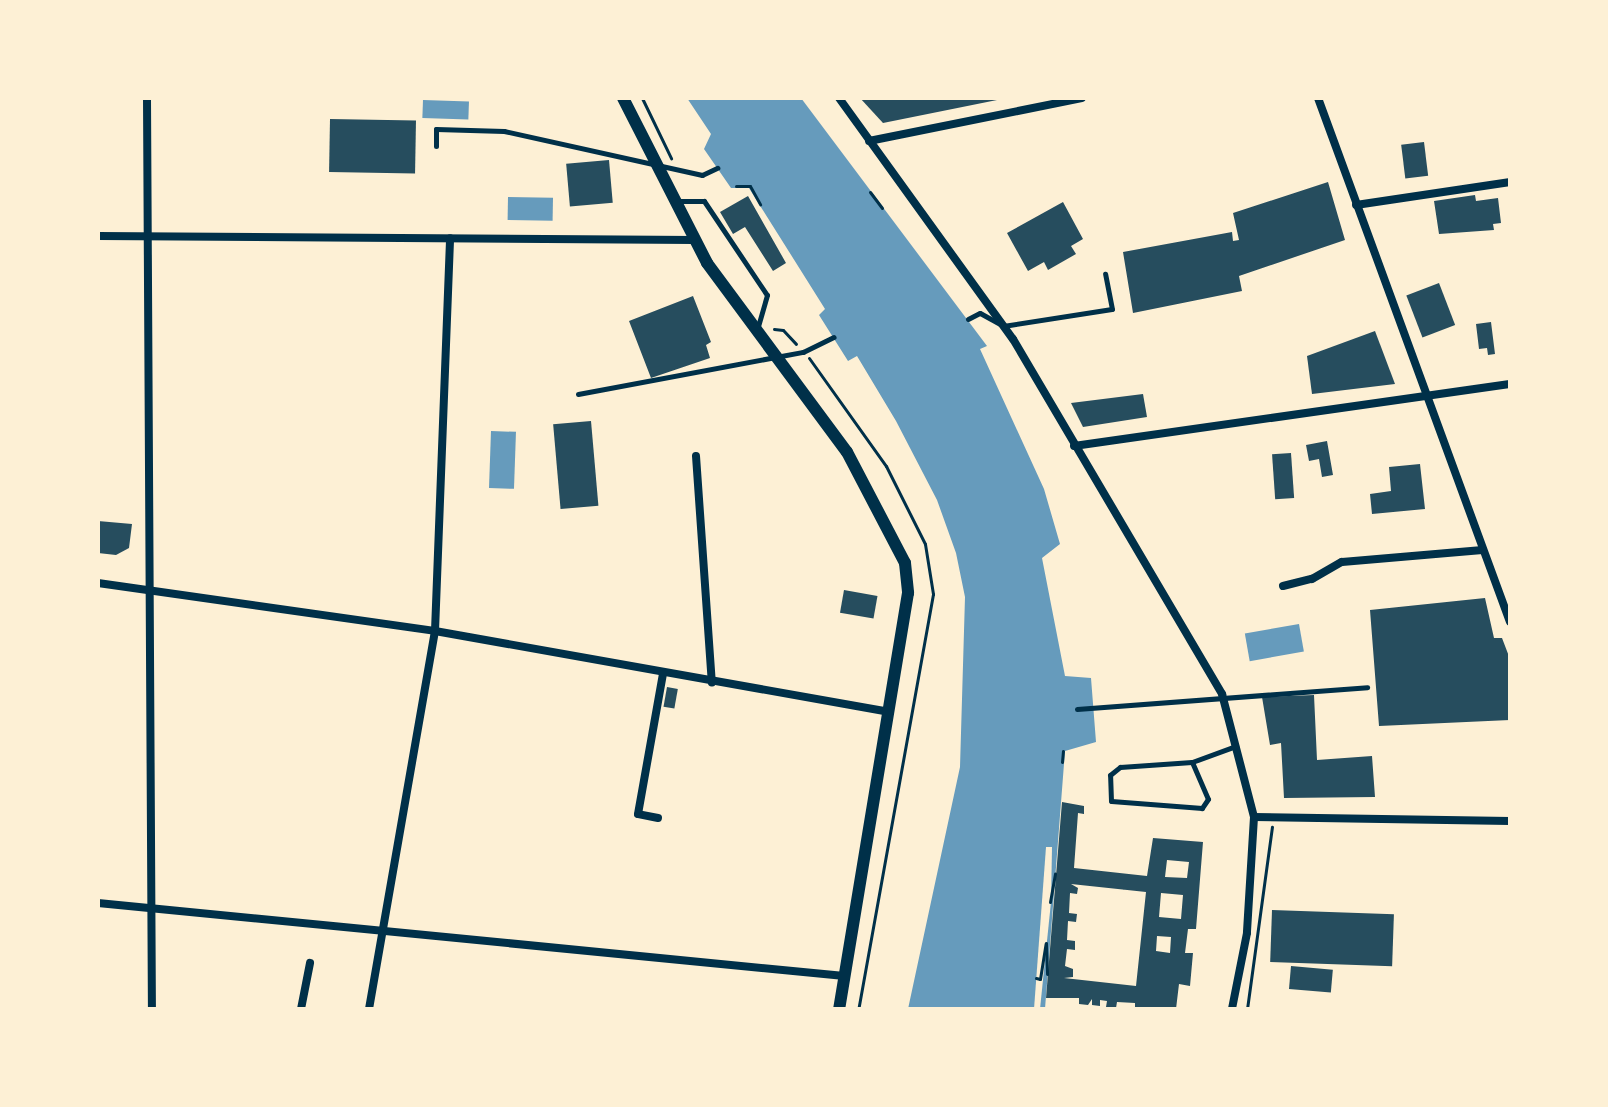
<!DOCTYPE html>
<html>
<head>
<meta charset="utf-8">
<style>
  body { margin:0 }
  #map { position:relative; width:1608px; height:1107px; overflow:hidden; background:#fdf0d5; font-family:"Noto Serif",serif }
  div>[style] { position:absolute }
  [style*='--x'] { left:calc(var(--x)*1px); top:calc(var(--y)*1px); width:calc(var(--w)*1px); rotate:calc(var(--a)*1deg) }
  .water>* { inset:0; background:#669bbc; transform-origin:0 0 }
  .pier>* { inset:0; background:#fdf0d5 }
  .building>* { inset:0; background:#264d5e; transform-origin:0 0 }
  .path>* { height:3px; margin:-1.5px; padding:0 1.5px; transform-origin:1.5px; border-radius:1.5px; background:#003049 }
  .service>* { height:5px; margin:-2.5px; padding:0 2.5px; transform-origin:2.5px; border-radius:2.5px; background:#003049 }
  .minor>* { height:8px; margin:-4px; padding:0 4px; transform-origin:4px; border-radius:4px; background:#003049 }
  .tertiary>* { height:12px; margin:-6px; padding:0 6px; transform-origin:6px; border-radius:6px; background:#003049 }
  span { translate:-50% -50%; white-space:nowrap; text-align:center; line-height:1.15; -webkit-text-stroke:8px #fdf0d5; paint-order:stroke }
  .frame { position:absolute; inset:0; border:100px solid #fdf0d5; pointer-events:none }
</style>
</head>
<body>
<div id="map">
  <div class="water">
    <i style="clip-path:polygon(687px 98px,801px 98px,987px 346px,980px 349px,1044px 489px,1060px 544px,1042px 558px,1065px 676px,1091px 678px,1096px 742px,1065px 751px,1045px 1009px,908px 1009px,960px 767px,965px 597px,956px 553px,937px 500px,896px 421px,857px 356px,848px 361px,819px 315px,825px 309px,749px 188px,731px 188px,704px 149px,711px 134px)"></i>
    <i style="left:423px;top:100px;width:46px;height:18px;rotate:2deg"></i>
    <i style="left:508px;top:197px;width:45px;height:23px;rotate:1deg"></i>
    <i style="left:491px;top:431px;width:25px;height:57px;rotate:2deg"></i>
    <i style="left:1299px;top:624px;width:28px;height:55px;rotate:80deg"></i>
  </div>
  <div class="pier">
    <i style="clip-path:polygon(1046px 847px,1052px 847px,1051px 902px,1040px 1009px,1034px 1009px)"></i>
  </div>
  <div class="building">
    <i style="clip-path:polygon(860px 98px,1002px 98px,1002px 99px,883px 123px)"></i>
    <i style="left:330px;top:119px;width:86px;height:53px;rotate:1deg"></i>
    <i style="left:1424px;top:142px;width:34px;height:23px;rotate:83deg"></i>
    <i style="left:609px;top:160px;width:43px;height:43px;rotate:85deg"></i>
    <i style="clip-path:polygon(1328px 182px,1345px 240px,1239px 276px,1242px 291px,1133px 313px,1123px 252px,1232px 232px,1233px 241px,1239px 240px,1233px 213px)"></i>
    <i style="clip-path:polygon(1475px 195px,1476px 201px,1498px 198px,1501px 223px,1493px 224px,1494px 230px,1439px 234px,1434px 201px)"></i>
    <i style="clip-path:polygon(748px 196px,786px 263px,773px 271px,745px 227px,733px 234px,720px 212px)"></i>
    <i style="clip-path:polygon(1063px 202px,1083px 239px,1071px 246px,1076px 254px,1048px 270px,1044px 262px,1028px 271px,1007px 233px)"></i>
    <i style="left:1439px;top:283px;width:45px;height:35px;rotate:69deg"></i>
    <i style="clip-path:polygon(693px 296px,711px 342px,706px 345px,710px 358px,651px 378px,629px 321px)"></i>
    <i style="clip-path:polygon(1491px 322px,1495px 354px,1488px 355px,1487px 348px,1479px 349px,1476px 324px)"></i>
    <i style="clip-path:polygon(1375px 331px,1395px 384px,1312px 394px,1307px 356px)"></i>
    <i style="clip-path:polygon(1143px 394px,1147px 417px,1083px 427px,1071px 403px)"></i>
    <i style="left:591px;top:421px;width:85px;height:38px;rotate:85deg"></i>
    <i style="clip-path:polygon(1327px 441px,1333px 475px,1322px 477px,1319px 459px,1309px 461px,1306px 445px)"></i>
    <i style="left:1291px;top:453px;width:45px;height:19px;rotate:86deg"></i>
    <i style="clip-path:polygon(1420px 464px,1425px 509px,1372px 514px,1370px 494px,1391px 491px,1389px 467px)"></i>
    <i style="clip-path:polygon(98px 521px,132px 524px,129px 548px,116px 555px,98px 553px)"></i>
    <i style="left:844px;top:590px;width:34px;height:23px;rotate:10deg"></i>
    <i style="clip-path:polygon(1485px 598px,1494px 638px,1502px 638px,1510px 659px,1510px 720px,1379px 726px,1370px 610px)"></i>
    <i style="left:667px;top:687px;width:11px;height:20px;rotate:10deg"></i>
    <i style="clip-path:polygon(1314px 695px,1317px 760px,1372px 756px,1375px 797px,1284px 798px,1281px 743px,1270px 745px,1262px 697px)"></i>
    <i style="clip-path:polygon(evenodd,1062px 802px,1084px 806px,1084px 814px,1078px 813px,1074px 868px,1147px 876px,1153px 838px,1203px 842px,1196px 929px,1188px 929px,1185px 953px,1193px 953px,1190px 986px,1179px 984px,1176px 1009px,1135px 1009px,1135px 1003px,1117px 1002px,1116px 1008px,1106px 1007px,1107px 1001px,1100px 1000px,1100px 1006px,1092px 1005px,1092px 999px,1088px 1005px,1079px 1004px,1079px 998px,1046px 998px,1062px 802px,1167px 860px,1189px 862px,1187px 878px,1165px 877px,1167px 860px,1062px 802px,1071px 884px,1146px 892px,1136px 986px,1064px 978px,1073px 977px,1073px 969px,1065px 966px,1067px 949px,1075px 950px,1075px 941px,1067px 940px,1068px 921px,1076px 922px,1077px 914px,1069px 913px,1070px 893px,1077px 894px,1078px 888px,1071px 884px,1062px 802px,1161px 893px,1183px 895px,1181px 919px,1159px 917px,1161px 893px,1062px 802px,1157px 936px,1171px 937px,1170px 953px,1156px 951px,1157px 936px)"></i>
    <i style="left:1272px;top:910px;width:122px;height:52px;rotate:2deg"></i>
    <i style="left:1291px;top:966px;width:42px;height:23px;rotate:5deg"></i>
  </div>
  <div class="path">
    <i style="--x:642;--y:98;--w:67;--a:64.2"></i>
    <i style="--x:736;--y:186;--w:14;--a:0"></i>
    <i style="--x:750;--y:186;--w:21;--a:61"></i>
    <i style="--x:870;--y:192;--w:20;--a:53"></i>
    <i style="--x:774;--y:329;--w:9;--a:6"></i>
    <i style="--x:783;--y:330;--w:19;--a:47"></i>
    <i style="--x:809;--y:358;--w:133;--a:54.5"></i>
    <i style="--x:886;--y:466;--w:87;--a:63.4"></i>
    <i style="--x:925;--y:544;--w:51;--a:80.9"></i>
    <i style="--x:933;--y:594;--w:422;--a:100.2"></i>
    <i style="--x:1062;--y:762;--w:11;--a:-85"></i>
    <i style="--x:1050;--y:902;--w:29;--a:-80"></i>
    <i style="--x:1046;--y:943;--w:31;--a:88"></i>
    <i style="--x:1036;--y:978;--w:4;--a:14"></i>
    <i style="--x:1040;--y:979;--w:36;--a:-81"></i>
    <i style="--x:1247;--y:1009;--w:184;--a:-82.2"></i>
  </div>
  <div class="service">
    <i style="--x:436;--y:146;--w:17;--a:-90"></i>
    <i style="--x:436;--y:129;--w:68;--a:1.7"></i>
    <i style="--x:504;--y:131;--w:203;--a:12.5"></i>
    <i style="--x:702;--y:175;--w:17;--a:-25"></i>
    <i style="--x:679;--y:201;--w:25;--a:0"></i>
    <i style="--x:704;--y:201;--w:113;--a:56.2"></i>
    <i style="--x:767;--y:295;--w:35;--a:106"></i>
    <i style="--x:968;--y:319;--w:13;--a:-27"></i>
    <i style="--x:980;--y:313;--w:26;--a:29"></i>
    <i style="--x:1003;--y:326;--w:110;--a:-8.9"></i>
    <i style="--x:1112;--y:309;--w:36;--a:-101"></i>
    <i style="--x:578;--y:394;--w:229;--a:-10.6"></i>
    <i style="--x:803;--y:352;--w:34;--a:-26"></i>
    <i style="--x:1077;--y:709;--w:291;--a:-4.3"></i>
    <i style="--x:1192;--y:762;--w:40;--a:66.6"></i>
    <i style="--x:1208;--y:799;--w:11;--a:124"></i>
    <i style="--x:1202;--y:808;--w:91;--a:-175.6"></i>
    <i style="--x:1111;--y:801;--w:26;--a:-92"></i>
    <i style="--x:1110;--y:775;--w:13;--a:-39"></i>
    <i style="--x:1120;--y:767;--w:72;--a:-4"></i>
    <i style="--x:1192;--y:762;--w:47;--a:-20"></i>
  </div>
  <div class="minor">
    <i style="--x:147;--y:98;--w:911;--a:89.69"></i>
    <i style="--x:839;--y:98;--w:297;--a:54.2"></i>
    <i style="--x:1013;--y:339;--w:412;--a:59.5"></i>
    <i style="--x:1222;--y:694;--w:127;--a:75.4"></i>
    <i style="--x:1254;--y:817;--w:116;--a:93.5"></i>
    <i style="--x:1247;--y:933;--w:77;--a:101.2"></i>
    <i style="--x:1318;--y:98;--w:558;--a:69.88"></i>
    <i style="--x:869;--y:141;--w:217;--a:-11.4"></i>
    <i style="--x:1356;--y:205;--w:156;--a:-8.5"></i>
    <i style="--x:98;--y:236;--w:596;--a:0.38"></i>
    <i style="--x:1074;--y:446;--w:440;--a:-8.1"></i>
    <i style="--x:696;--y:456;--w:227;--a:86"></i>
    <i style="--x:98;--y:583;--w:340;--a:8.1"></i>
    <i style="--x:435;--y:631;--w:462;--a:10.1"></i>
    <i style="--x:1283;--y:586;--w:30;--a:-14"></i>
    <i style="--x:1312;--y:579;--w:34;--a:-30"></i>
    <i style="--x:1342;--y:562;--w:141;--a:-4.9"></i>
    <i style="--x:1254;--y:817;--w:256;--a:0.9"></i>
    <i style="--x:658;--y:818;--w:20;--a:-169"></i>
    <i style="--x:638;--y:814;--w:142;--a:-79.9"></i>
    <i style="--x:98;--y:903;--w:750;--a:5.59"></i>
    <i style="--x:301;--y:1009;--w:47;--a:-78.9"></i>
    <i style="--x:369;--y:1009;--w:384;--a:-80.1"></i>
    <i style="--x:435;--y:631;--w:393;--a:-87.8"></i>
  </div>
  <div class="tertiary">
    <i style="--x:623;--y:98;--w:185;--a:63"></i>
    <i style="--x:707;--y:263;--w:235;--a:53.5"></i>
    <i style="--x:847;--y:452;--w:125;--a:62.4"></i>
    <i style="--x:905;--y:563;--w:30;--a:84"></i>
    <i style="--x:908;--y:593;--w:422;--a:99.4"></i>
  </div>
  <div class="frame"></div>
</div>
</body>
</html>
